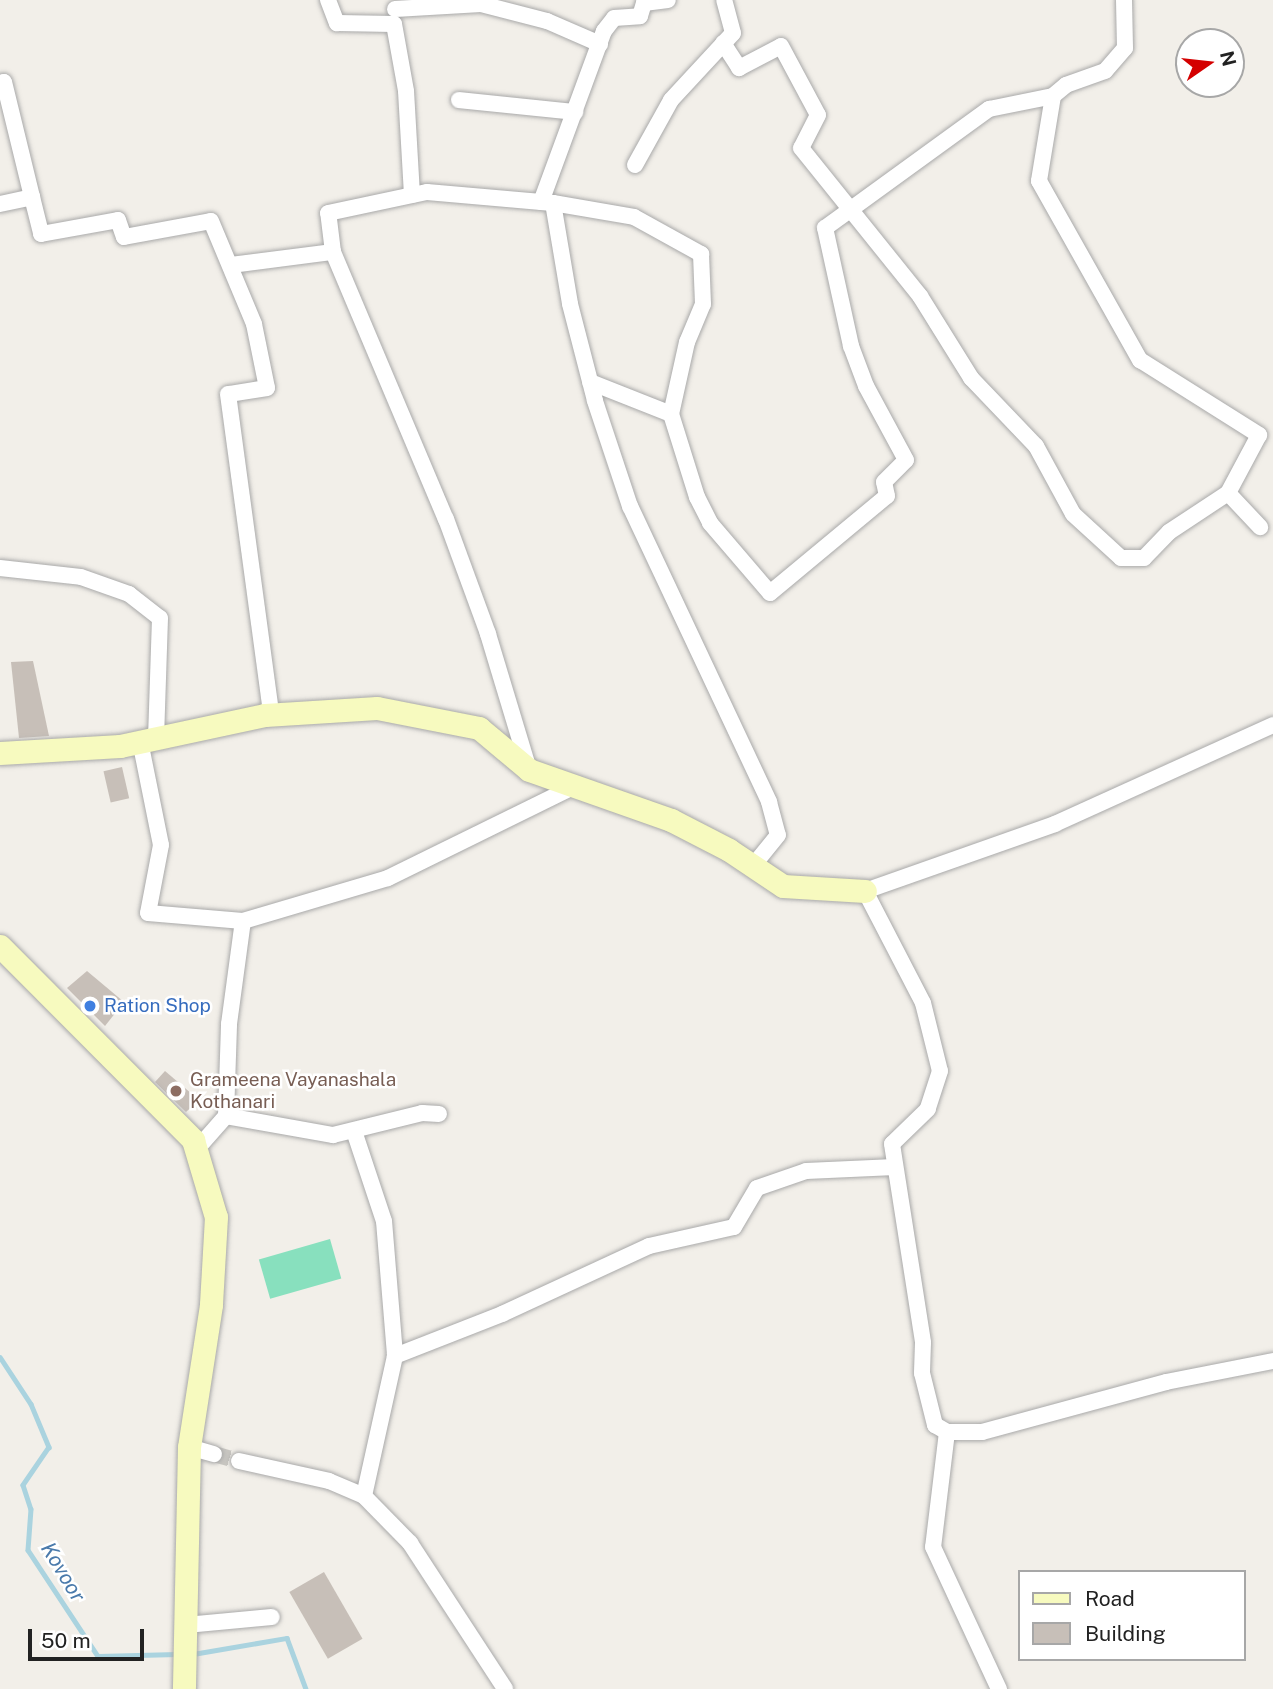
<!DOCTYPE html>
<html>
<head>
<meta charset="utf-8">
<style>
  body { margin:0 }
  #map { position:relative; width:1273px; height:1689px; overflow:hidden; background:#f2efe9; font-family:"Public Sans",sans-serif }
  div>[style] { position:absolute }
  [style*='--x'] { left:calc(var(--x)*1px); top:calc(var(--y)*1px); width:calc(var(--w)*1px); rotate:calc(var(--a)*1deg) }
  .pitch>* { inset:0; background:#88e0be; transform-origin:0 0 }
  .stream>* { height:4.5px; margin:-2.25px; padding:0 2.25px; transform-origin:2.25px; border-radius:2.25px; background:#aad3df }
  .building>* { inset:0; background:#c7bfb8; transform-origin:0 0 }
  .street-tunnel>* { height:16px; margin-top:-8px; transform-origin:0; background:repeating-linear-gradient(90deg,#c8c6c1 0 16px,transparent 0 24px) }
  .roads { filter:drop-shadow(0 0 2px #a9a9a9) drop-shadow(0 0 2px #a9a9a9) }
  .street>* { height:16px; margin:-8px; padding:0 8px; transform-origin:8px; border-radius:8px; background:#fff }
  .secondary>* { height:23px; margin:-11.5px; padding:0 11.5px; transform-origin:11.5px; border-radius:11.5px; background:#f7fabf }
  .dots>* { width:19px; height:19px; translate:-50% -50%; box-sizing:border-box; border:4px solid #fff; border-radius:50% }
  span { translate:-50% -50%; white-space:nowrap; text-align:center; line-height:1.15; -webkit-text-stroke:5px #fff; paint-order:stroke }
  .shop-label { font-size:19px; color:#366cbe }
  .left { translate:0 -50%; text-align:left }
  .education-label { font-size:19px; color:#785e54 }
  .water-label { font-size:21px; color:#4a7aab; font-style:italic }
  .legend { position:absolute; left:1018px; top:1570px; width:228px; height:91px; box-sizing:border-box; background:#fff; border:2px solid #a7a7a7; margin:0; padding:9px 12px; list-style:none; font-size:21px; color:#222 }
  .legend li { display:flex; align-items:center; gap:14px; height:35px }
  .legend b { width:35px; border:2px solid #a7a7a7 }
  .north { position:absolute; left:1175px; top:28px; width:70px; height:70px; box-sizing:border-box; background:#fff; border:2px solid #a7a7a7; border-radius:50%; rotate:76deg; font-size:19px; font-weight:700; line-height:28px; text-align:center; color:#222 }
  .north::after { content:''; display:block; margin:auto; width:24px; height:32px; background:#d40000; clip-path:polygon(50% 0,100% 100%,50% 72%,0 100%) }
  .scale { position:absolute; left:28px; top:1629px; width:116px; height:32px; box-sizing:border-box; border:4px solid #222; border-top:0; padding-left:9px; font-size:21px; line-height:24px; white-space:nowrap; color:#222; -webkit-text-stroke:5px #fff; paint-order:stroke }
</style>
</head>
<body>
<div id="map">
  <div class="pitch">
    <i style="left:330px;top:1239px;width:41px;height:74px;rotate:74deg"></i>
  </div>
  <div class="stream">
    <i style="--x:0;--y:1357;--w:56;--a:56.6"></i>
    <i style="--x:31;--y:1404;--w:47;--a:67.3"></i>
    <i style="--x:49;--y:1447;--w:46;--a:124.4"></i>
    <i style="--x:23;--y:1485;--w:25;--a:72"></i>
    <i style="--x:31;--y:1509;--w:41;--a:94.2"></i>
    <i style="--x:28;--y:1550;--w:127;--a:56.6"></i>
    <i style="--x:98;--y:1656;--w:79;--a:-1.5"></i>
    <i style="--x:193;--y:1654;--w:95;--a:-9.7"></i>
    <i style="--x:287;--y:1638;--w:54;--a:69.6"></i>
  </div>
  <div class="building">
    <i style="clip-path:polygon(33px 661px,49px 736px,19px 738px,11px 662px)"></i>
    <i style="left:122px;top:767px;width:32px;height:19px;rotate:77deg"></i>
    <i style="clip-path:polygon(87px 971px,124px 1002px,105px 1026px,67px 988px)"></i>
    <i style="clip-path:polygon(165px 1071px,199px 1100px,186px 1112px,155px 1082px)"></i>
    <i style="left:324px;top:1572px;width:77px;height:40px;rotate:60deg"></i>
  </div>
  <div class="street-tunnel">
    <i style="--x:214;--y:1454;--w:26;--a:16"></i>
  </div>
  <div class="roads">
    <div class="street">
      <i style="--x:328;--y:0;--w:25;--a:69"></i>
      <i style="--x:337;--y:23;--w:57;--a:1"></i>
      <i style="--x:394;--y:24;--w:68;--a:79.8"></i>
      <i style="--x:406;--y:91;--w:104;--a:86.7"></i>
      <i style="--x:1124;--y:0;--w:48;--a:88.8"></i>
      <i style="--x:1125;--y:48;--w:30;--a:131"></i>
      <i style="--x:1105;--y:71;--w:41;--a:160.3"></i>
      <i style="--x:1066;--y:85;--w:17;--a:140"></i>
      <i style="--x:1053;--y:96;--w:86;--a:99.4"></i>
      <i style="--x:1039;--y:181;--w:206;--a:60.6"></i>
      <i style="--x:1140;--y:360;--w:141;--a:32.2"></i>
      <i style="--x:1259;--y:435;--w:66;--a:118.1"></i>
      <i style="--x:1228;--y:493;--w:47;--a:46.7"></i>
      <i style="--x:395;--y:9;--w:86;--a:-3.3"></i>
      <i style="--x:481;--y:4;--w:68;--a:14.4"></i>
      <i style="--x:547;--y:21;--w:58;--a:23.5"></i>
      <i style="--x:723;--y:43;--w:30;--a:57"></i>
      <i style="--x:739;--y:68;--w:47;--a:-27.6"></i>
      <i style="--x:781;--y:46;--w:78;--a:61.8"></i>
      <i style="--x:818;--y:115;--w:37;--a:117"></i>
      <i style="--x:801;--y:148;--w:190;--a:51.2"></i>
      <i style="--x:920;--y:296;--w:97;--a:58.1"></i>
      <i style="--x:971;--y:378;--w:94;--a:46.3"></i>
      <i style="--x:1036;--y:446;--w:77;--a:61.4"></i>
      <i style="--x:1073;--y:514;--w:65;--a:42.5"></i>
      <i style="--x:1121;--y:558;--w:23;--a:0"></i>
      <i style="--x:1144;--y:558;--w:36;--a:-46"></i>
      <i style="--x:1169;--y:532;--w:71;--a:-33.5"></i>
      <i style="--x:0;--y:83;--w:4;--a:-14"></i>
      <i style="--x:4;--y:82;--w:118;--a:76.3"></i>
      <i style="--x:459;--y:100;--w:117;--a:5.9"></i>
      <i style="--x:635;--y:165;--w:74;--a:-61"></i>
      <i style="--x:671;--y:100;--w:91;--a:-47.2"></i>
      <i style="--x:733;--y:33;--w:34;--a:-105"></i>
      <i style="--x:541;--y:202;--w:182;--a:-69.8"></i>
      <i style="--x:604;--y:31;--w:16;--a:-52"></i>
      <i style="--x:614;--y:18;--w:26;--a:-4"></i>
      <i style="--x:640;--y:16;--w:14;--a:-73"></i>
      <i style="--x:644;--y:3;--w:24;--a:-7"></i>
      <i style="--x:553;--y:203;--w:82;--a:9.8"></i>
      <i style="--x:634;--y:217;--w:77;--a:28.9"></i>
      <i style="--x:701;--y:254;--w:50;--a:87.7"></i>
      <i style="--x:703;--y:304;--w:41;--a:112.8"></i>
      <i style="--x:687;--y:342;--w:74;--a:102.5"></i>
      <i style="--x:671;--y:414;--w:87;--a:-158.4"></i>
      <i style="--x:0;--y:204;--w:33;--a:-12"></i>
      <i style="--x:32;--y:197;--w:38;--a:76"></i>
      <i style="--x:41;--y:234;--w:78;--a:-10.3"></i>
      <i style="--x:118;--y:220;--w:18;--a:71"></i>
      <i style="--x:124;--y:237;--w:88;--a:-10.4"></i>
      <i style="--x:211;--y:221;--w:112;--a:67.3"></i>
      <i style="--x:254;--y:324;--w:65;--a:78.5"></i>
      <i style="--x:267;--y:388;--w:39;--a:171"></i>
      <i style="--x:228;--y:394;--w:323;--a:82.3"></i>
      <i style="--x:333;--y:252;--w:290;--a:67.1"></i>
      <i style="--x:446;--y:519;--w:122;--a:69.9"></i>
      <i style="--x:488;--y:634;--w:142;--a:73.2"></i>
      <i style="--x:231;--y:265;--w:103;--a:-7.3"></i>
      <i style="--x:333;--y:252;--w:39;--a:-97"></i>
      <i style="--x:328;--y:213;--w:101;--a:-12"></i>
      <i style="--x:427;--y:192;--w:126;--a:5"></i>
      <i style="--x:553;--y:203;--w:102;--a:80.4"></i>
      <i style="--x:570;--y:304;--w:100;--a:75.5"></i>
      <i style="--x:595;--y:401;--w:111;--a:71.6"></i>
      <i style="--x:630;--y:506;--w:327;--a:64.8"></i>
      <i style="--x:769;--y:802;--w:34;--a:75"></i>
      <i style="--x:778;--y:835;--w:38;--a:129"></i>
      <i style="--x:671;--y:414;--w:87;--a:72.6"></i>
      <i style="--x:697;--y:497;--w:29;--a:63"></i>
      <i style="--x:710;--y:523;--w:92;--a:49.4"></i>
      <i style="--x:770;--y:593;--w:152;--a:-39.7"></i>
      <i style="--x:887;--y:496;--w:14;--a:-102"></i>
      <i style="--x:884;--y:482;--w:31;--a:-45"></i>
      <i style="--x:906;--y:460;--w:84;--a:-118.4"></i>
      <i style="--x:866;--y:386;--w:43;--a:-110.6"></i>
      <i style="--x:851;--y:346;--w:121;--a:-102.4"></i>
      <i style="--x:825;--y:228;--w:203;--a:-36"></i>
      <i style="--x:989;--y:109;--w:65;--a:-11.5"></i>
      <i style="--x:0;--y:568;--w:81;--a:6.3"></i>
      <i style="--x:81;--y:577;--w:51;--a:19.5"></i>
      <i style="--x:129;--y:594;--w:39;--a:38"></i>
      <i style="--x:160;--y:618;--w:120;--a:91.9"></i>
      <i style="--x:1273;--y:725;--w:239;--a:155.6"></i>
      <i style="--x:1055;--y:824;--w:201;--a:160.6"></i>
      <i style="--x:865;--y:891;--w:126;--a:62.6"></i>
      <i style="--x:923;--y:1003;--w:70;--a:76"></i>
      <i style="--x:940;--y:1071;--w:40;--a:108"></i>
      <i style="--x:928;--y:1109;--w:50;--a:135.8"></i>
      <i style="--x:892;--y:1144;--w:201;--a:81.1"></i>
      <i style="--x:923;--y:1343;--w:30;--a:92"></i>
      <i style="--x:922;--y:1373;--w:54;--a:76"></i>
      <i style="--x:935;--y:1425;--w:14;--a:30"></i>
      <i style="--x:947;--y:1432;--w:35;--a:0"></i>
      <i style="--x:982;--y:1432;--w:191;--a:-15.2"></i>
      <i style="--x:1166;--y:1382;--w:109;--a:-11.1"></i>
      <i style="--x:140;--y:741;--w:106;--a:78.6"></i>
      <i style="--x:161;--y:845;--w:69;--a:100.8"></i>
      <i style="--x:148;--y:913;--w:95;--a:4.8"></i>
      <i style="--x:243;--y:921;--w:151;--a:-16.5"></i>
      <i style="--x:388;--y:878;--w:211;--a:-26.2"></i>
      <i style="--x:226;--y:1116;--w:92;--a:-88.1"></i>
      <i style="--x:229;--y:1024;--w:104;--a:-82.3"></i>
      <i style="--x:354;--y:1131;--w:95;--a:71.6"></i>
      <i style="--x:384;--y:1221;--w:135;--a:85.3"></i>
      <i style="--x:395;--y:1356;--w:143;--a:102.5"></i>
      <i style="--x:196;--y:1150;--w:45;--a:-48.6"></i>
      <i style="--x:226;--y:1116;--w:109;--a:10.1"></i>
      <i style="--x:333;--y:1135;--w:92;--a:-13.9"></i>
      <i style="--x:422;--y:1113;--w:17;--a:3"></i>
      <i style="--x:395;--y:1356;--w:115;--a:-21.4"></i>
      <i style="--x:502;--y:1314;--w:162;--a:-24.8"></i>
      <i style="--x:649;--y:1246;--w:87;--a:-12.6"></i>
      <i style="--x:734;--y:1227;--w:45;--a:-59.5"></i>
      <i style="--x:757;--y:1188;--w:52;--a:-19.1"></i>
      <i style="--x:806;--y:1171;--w:89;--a:-2.6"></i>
      <i style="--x:947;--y:1432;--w:116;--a:96.9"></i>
      <i style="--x:933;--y:1547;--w:157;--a:65.1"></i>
      <i style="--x:189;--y:1447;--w:26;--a:16"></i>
      <i style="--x:239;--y:1461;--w:92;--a:12.5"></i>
      <i style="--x:329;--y:1481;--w:38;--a:23"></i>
      <i style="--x:364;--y:1496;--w:66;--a:45.6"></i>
      <i style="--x:410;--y:1543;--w:174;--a:56.9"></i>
      <i style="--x:186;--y:1625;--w:86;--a:-5.3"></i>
    </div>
    <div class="secondary">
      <i style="--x:0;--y:753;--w:120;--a:-3.3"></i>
      <i style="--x:120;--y:746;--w:148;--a:-12.1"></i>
      <i style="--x:265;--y:715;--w:112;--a:-3.6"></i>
      <i style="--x:377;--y:708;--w:104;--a:11.1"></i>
      <i style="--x:479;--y:728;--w:65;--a:40"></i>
      <i style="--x:529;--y:770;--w:151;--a:19.4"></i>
      <i style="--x:671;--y:820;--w:65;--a:27.3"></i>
      <i style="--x:729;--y:850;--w:65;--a:33.7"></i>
      <i style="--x:783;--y:886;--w:82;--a:3.5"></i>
      <i style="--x:0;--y:946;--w:274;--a:45.1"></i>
      <i style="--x:193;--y:1140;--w:80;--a:73.4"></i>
      <i style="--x:216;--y:1217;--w:88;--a:93.3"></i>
      <i style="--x:211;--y:1305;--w:144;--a:98.8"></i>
      <i style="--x:189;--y:1447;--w:242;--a:91.2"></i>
    </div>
  </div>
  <div class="dots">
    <i style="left:90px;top:1006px;background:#3f7fe0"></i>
    <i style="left:176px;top:1091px;background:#8d6e63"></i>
  </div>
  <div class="shop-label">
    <span class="left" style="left:104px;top:1006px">Ration Shop</span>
  </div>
  <div class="education-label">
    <span class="left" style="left:190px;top:1091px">Grameena Vayanashala<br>Kothanari</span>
  </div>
  <div class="water-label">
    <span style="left:63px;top:1572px;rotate:59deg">Kovoor</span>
  </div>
  <ul class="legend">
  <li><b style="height:9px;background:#f7fabf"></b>Road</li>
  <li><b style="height:19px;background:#c7bfb8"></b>Building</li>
  </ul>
  <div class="north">N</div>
  <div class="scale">50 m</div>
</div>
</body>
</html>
